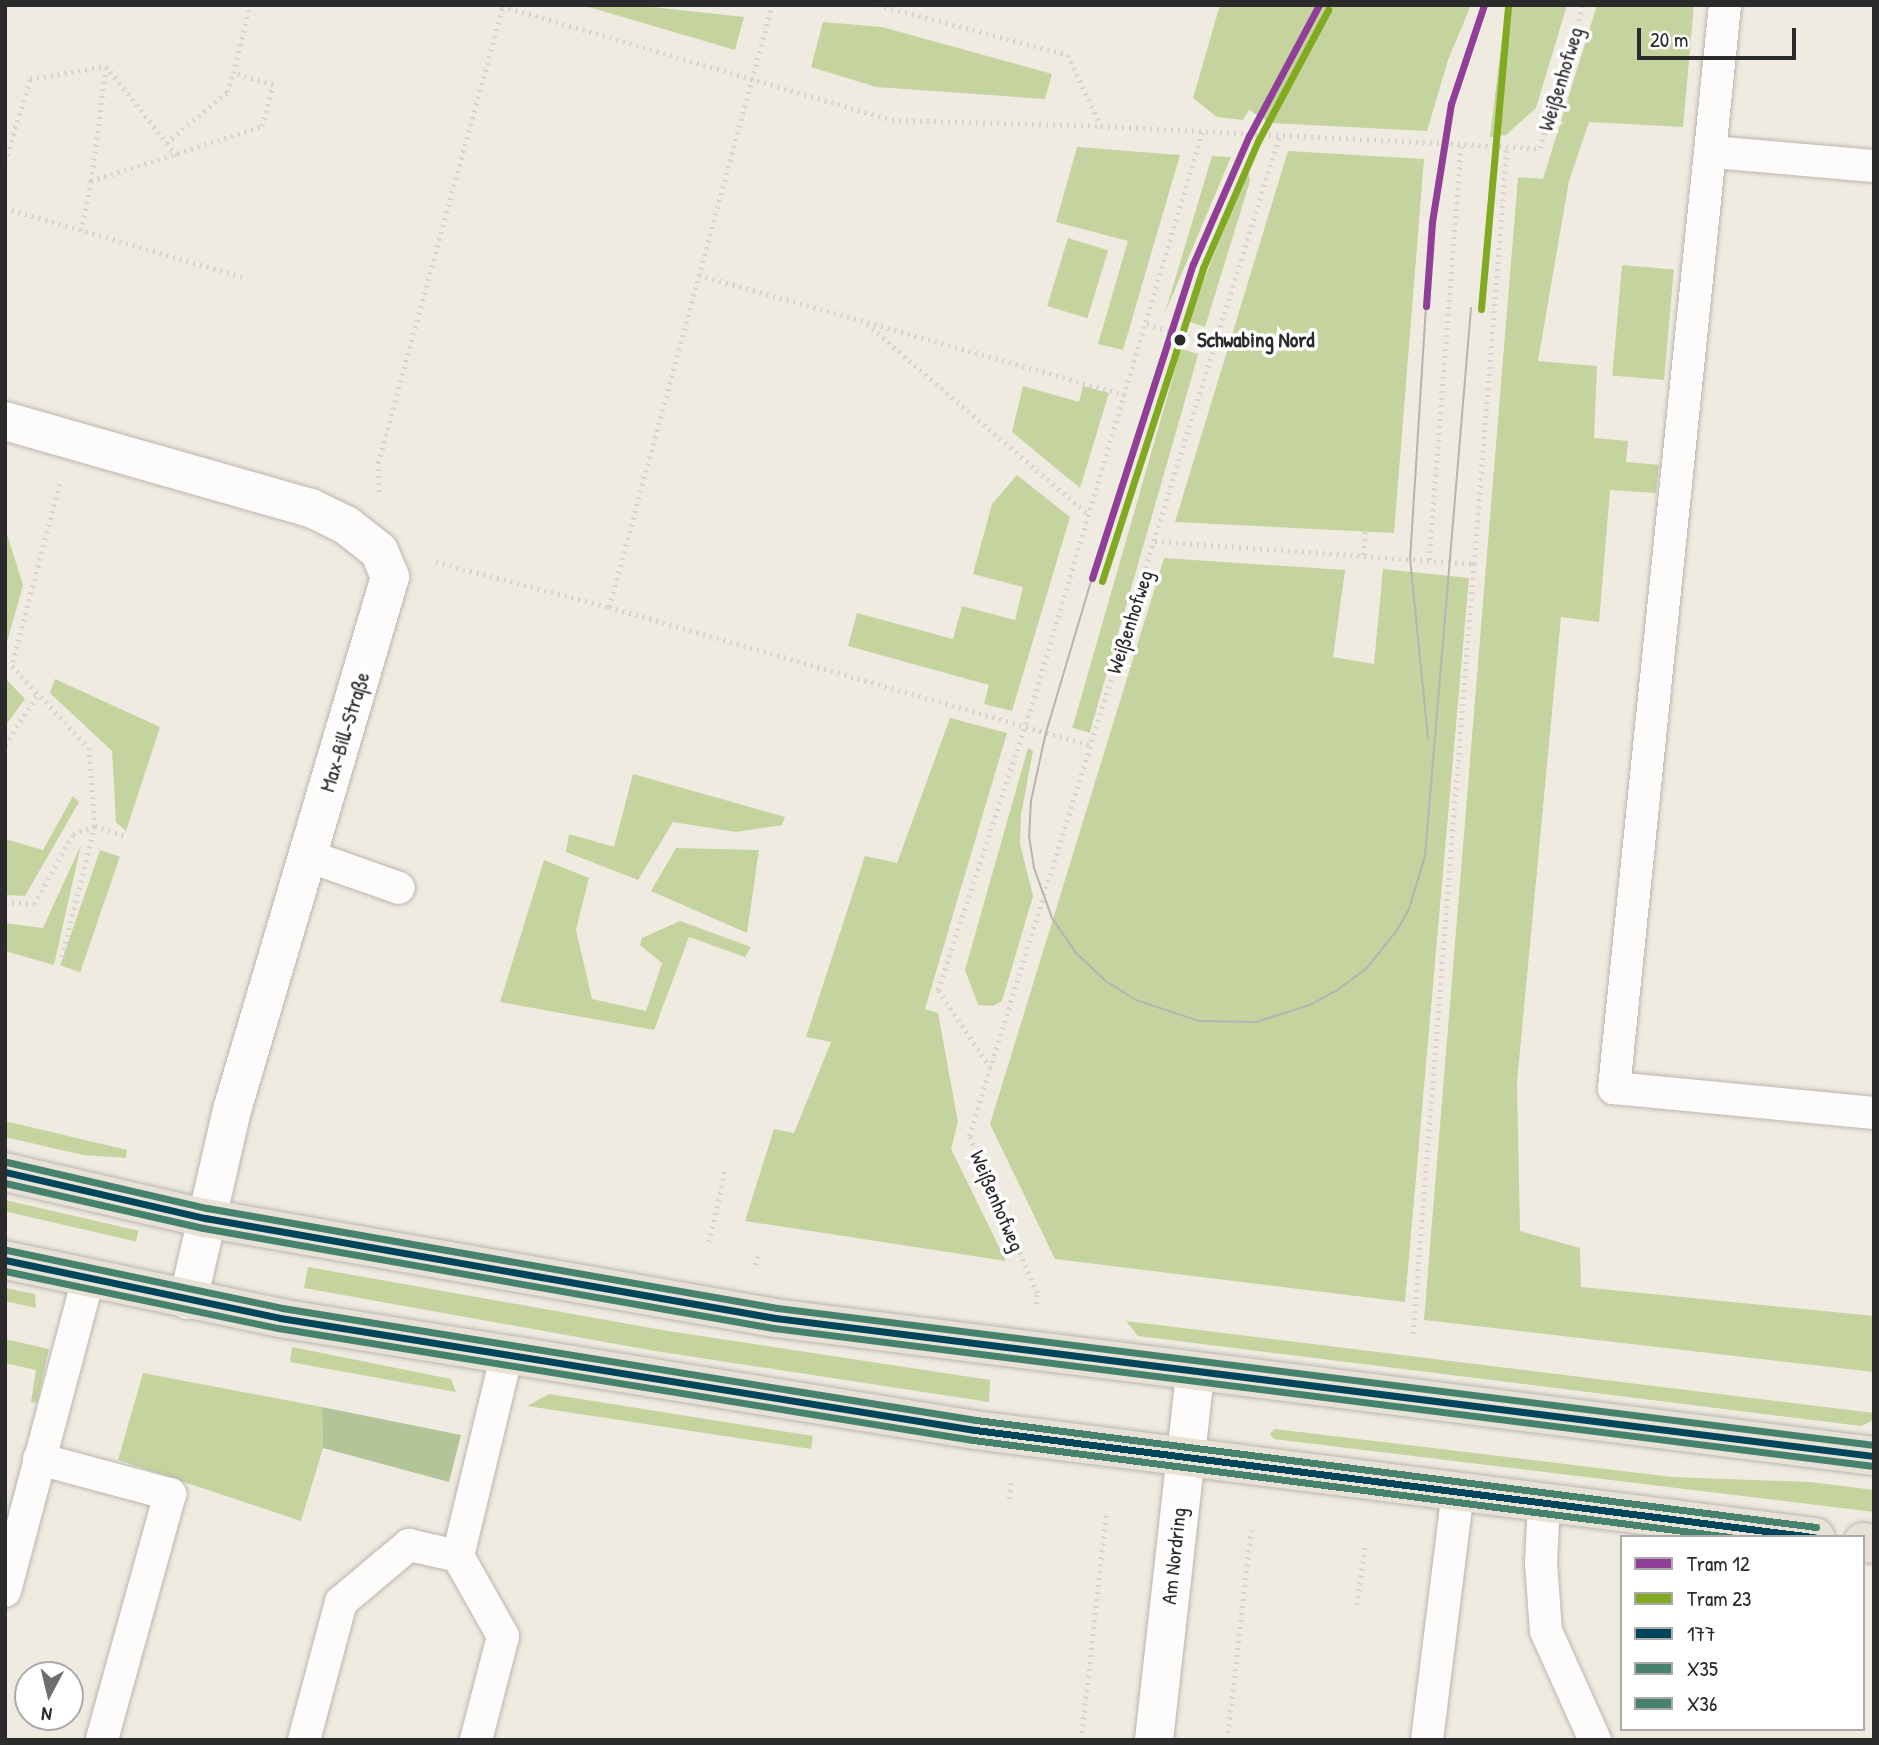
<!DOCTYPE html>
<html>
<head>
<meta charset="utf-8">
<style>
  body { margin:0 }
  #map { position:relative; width:1879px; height:1745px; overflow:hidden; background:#f0ebe1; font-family:"Patrick Hand",sans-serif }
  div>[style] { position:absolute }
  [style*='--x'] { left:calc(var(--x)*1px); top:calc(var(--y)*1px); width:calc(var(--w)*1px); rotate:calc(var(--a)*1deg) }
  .green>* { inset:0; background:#c5d39e; transform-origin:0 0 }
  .forest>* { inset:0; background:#b3c598 }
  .path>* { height:4.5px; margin-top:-2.25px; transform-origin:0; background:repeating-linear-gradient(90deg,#d6d4d2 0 2px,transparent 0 7px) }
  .roads { filter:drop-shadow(0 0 2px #b9b6b0) drop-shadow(0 0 2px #b9b6b0) }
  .service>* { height:32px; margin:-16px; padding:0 16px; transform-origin:16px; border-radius:16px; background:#fdfcfa }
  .minor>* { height:38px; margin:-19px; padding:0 19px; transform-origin:19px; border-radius:19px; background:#fdfcfa }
  .primary>* { height:38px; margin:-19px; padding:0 19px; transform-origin:19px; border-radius:19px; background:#e8e2d6 }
  .tram>* { height:2px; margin:-1px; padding:0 1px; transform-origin:1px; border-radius:1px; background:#b4b4b2 }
  .bus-1>* { height:7px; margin:-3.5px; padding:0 3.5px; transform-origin:3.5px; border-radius:3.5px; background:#00465a }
  .bus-2>* { height:7px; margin:-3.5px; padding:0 3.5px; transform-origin:3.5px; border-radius:3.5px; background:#46826e }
  .bus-3>* { height:7px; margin:-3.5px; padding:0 3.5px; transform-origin:3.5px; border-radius:3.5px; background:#46826e }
  .tram-1>* { height:7px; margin:-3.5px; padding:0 3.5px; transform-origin:3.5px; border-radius:3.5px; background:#903f98 }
  .tram-2>* { height:7px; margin:-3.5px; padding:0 3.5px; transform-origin:3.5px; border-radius:3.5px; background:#81a921 }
  .dots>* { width:19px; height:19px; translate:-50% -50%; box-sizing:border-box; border:4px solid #fff; border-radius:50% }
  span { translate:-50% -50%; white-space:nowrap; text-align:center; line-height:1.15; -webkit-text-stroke:7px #fff; paint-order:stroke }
  .street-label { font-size:21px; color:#2b2b2b }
  .stop-label { font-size:21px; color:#2b2b2b; font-weight:700 }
  .left { translate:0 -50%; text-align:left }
  .frame { position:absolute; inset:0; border:7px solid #2b2b2b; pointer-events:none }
  .legend { position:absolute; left:1620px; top:1535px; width:245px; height:196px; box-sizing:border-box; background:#fff; border:2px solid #aaa; margin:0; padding:9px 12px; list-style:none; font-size:21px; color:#2b2b2b }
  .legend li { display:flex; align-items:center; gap:14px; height:35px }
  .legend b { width:35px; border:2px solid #aaa }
  .north { position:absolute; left:14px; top:1661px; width:70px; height:70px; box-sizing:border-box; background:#fff; border:2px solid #aaa; border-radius:50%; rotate:187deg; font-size:19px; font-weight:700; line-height:28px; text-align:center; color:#2b2b2b }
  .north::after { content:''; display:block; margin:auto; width:24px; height:32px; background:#706e6b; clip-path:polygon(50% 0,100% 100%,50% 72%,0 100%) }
  .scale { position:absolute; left:1637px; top:28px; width:159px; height:32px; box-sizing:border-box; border:4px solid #2b2b2b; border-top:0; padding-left:9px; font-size:21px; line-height:24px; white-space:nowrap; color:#2b2b2b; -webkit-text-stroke:5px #fff; paint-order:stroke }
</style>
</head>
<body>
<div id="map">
  <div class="green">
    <i style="clip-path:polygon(582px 5px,634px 5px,744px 17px,735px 50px)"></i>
    <i style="clip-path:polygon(1220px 5px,1471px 5px,1448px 60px,1427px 131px,1270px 123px,1249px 110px,1243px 120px,1217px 117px,1193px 98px)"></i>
    <i style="clip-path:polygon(1506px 5px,1567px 5px,1536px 108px,1506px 135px,1490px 137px)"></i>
    <i style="clip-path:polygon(1597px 5px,1694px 5px,1683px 127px,1589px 122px,1569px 181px,1538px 361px,1597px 366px,1594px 438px,1628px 441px,1626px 462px,1659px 465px,1656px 493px,1610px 490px,1599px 622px,1561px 617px,1517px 1082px,1520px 1231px,1580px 1248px,1581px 1287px,1874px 1316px,1874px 1372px,1424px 1320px,1518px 177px,1543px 179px)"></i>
    <i style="clip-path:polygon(823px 22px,882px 27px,1052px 74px,1045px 99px,876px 87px,811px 67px)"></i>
    <i style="clip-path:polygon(1077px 147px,1180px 155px,1123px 350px,1098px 344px,1128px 241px,1056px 222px)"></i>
    <i style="clip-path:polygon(1288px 151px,1424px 159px,1394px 533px,1175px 522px)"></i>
    <i style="clip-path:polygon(1212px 156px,1231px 157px,1165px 313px)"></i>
    <i style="clip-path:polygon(1248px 172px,1250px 181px,1205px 327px,1187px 321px)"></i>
    <i style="left:1068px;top:238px;width:42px;height:71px;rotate:17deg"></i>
    <i style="left:1622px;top:265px;width:52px;height:111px;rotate:5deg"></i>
    <i style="left:1181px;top:349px;width:18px;height:394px;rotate:16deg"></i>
    <i style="clip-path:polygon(1023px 386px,1079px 402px,1083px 386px,1109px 393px,1080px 488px,1012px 432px)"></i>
    <i style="clip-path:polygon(1017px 475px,1070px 517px,1012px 711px,984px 704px,989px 685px,848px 646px,857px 613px,953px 639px,962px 606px,1015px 620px,1023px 587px,973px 574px,992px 504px)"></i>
    <i style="clip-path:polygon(5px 528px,23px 585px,5px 649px)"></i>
    <i style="clip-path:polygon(1164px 558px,1345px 570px,1333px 657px,1374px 664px,1383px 569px,1469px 578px,1405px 1302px,1055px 1259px,990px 1124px)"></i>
    <i style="clip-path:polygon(5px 678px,25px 699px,5px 726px)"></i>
    <i style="clip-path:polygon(55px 679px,160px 727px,126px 831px,116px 822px,112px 751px,50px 693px)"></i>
    <i style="clip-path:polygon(950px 718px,1007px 733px,925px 1009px,938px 1013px,958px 1122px,951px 1149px,1006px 1261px,745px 1221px,774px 1129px,794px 1133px,831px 1042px,806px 1037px,865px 856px,897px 863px)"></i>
    <i style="clip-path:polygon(1028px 748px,1033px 751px,1021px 815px,1020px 844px,1033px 896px,1002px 1001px,993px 1006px,978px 1005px,965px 970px)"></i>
    <i style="clip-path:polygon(633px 774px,785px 817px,782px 825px,736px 832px,673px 822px,638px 880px,566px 852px,569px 834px,614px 847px)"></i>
    <i style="clip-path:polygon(73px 796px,79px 802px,25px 896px,5px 895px,5px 839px,43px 850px)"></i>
    <i style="clip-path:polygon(81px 845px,54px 965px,5px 951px,5px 923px,43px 928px)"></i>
    <i style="clip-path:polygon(676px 848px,759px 850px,747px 933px,651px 891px)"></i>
    <i style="left:100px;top:850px;width:21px;height:122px;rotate:19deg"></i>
    <i style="clip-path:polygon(544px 860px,589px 878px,576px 930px,592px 999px,646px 1011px,662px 963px,640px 945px,642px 938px,680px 921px,751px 947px,745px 957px,689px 937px,654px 1030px,500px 1002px)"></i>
    <i style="clip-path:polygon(5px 1121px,127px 1150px,126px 1158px,83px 1155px,5px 1137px)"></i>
    <i style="left:5px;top:1200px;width:137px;height:11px;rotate:13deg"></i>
    <i style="clip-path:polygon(308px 1267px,668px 1331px,990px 1380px,989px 1402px,655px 1351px,304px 1288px)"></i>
    <i style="clip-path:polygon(5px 1288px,35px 1294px,36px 1308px,5px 1301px)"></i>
    <i style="clip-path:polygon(1126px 1321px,1874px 1413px,1874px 1420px,1861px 1426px,1138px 1336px)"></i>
    <i style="clip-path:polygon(5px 1339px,49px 1349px,37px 1403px,31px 1402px,36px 1370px,5px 1363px)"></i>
    <i style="clip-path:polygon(292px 1347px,451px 1379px,456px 1392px,290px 1362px)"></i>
    <i style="clip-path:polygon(143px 1373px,322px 1407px,323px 1448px,301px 1521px,118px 1460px)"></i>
    <i style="clip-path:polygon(549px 1394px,813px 1436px,811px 1449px,527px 1406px)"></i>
    <i style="clip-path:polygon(1275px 1429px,1672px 1477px,1810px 1482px,1874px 1490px,1874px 1512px,1274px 1439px,1270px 1434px)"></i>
  </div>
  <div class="forest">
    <i style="clip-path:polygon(322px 1407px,461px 1435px,449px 1482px,323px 1448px)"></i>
  </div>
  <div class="path">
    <i style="--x:878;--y:5;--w:196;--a:14.7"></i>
    <i style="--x:1068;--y:55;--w:78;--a:65.1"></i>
    <i style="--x:1101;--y:126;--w:440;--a:2.9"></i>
    <i style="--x:1540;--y:148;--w:149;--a:-73.3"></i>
    <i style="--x:502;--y:6;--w:406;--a:16.3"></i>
    <i style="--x:892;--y:120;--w:209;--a:1.6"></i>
    <i style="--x:166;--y:143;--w:80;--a:-39.9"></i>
    <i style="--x:227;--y:92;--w:20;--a:-72"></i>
    <i style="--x:5;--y:162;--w:87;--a:-73.2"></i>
    <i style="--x:30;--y:79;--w:77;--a:-9.7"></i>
    <i style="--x:106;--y:66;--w:115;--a:51.7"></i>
    <i style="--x:91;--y:181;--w:116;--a:-82.6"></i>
    <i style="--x:5;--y:208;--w:247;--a:16.2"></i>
    <i style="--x:81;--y:231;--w:51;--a:-78.7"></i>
    <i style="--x:91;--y:181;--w:180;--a:-17.8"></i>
    <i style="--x:262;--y:126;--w:42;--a:-75"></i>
    <i style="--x:273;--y:85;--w:42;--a:-163.3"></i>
    <i style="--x:233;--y:73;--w:70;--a:-76"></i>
    <i style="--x:699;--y:275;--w:444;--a:15.7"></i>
    <i style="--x:867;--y:324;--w:294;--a:40.7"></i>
    <i style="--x:1147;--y:324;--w:71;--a:16.4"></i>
    <i style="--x:60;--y:484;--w:188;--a:104.8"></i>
    <i style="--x:12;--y:666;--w:112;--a:46.8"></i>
    <i style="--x:89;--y:748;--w:78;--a:85.6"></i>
    <i style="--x:95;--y:826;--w:136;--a:104"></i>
    <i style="--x:379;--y:492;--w:29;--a:-92"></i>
    <i style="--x:378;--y:463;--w:475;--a:-74.7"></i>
    <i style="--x:1155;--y:541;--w:320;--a:4.1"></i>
    <i style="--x:1474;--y:564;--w:776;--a:94.51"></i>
    <i style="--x:1363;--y:555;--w:24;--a:-85"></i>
    <i style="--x:1429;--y:560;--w:419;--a:-85.6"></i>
    <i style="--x:436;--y:562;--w:179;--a:14.6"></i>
    <i style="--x:609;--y:607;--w:500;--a:16.01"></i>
    <i style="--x:1474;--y:564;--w:419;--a:-85.5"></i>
    <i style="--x:609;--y:607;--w:624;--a:-74.85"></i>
    <i style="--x:5;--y:745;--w:61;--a:-57.1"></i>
    <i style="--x:5;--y:902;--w:29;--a:4"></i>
    <i style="--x:34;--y:904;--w:80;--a:-60.9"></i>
    <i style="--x:73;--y:834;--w:23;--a:-20"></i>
    <i style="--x:95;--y:826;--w:32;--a:18"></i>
    <i style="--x:990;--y:1068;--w:94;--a:-123.7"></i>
    <i style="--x:938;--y:990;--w:294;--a:-71.8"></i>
    <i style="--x:1030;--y:711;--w:604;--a:-73.46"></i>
    <i style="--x:709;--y:1242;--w:74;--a:-77.5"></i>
    <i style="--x:756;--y:1265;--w:14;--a:-78"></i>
    <i style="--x:1036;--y:1304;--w:11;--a:-85"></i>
    <i style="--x:1037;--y:1293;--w:171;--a:-113.4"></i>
    <i style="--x:969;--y:1136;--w:1046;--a:-72.76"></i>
    <i style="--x:1009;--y:1499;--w:17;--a:-83"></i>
    <i style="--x:1357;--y:1605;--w:63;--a:-82.6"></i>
    <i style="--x:1081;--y:1740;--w:228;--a:-83.7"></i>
    <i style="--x:1227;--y:1740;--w:211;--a:-83.5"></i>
  </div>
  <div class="roads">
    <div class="service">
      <i style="--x:1725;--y:5;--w:1089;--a:95.85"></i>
      <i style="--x:1614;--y:1088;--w:261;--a:5.5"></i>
      <i style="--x:1713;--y:152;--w:162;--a:5"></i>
      <i style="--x:308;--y:856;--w:96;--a:19.4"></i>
      <i style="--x:39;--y:1459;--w:136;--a:15"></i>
      <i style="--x:170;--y:1494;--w:255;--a:105.5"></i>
      <i style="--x:1544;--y:1505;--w:58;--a:93"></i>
      <i style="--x:1541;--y:1563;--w:68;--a:85.8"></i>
      <i style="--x:1546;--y:1631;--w:120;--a:65.8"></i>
      <i style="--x:5;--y:1591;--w:323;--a:-75.1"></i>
      <i style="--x:304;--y:1740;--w:143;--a:-75"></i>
      <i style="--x:341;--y:1602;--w:89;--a:-40"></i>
      <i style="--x:409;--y:1545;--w:50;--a:12.7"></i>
      <i style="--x:476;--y:1740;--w:107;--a:-75.4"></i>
      <i style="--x:503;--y:1636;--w:92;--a:-119.4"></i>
      <i style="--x:458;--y:1556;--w:208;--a:-76.4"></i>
      <i style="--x:1427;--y:1740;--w:251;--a:-82.9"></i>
    </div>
    <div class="minor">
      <i style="--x:5;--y:421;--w:318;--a:15.9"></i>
      <i style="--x:311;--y:508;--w:39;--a:26"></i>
      <i style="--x:346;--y:525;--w:42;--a:38.2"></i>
      <i style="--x:379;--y:551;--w:28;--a:67"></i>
      <i style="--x:390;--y:577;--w:556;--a:106.51"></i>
      <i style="--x:232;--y:1110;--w:195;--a:103"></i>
      <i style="--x:1154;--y:1740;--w:369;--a:-83.6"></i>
    </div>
    <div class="primary">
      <i style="--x:5;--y:1172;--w:205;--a:13"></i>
      <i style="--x:205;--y:1218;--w:579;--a:9.95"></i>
      <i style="--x:775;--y:1318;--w:1108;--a:7.16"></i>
      <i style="--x:5;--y:1260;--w:281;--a:11.9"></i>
      <i style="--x:280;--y:1318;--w:704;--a:9.15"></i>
      <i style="--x:975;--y:1430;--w:847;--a:7.26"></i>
      <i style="--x:1863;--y:1542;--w:11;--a:10"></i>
    </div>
  </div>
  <div class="tram">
    <i style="--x:1426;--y:306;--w:253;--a:93.6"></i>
    <i style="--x:1410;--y:558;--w:181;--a:84.3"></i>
    <i style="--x:1092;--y:578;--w:161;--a:106.6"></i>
    <i style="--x:1046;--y:732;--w:71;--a:102.3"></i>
    <i style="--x:1031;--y:801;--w:35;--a:93"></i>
    <i style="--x:1029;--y:836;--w:32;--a:81"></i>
    <i style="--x:1034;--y:868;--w:53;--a:70.2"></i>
    <i style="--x:1052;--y:918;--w:42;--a:55.6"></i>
    <i style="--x:1076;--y:953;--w:42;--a:43.1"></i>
    <i style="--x:1107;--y:982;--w:34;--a:32"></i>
    <i style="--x:1136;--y:1000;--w:66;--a:18.4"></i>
    <i style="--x:1199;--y:1021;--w:57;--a:1"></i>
    <i style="--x:1256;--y:1022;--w:57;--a:-17.5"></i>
    <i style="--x:1310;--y:1005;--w:33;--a:-29"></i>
    <i style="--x:1339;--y:989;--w:34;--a:-37"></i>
    <i style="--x:1366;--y:969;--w:50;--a:-51.5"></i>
    <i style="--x:1397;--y:930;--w:24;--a:-60"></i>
    <i style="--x:1409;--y:909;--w:55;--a:-73.2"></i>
    <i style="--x:1425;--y:856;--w:550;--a:-85.2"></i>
  </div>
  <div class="bus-1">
    <i style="--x:5;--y:1172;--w:205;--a:13"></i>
    <i style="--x:205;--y:1218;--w:579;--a:9.95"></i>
    <i style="--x:775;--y:1318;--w:1108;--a:7.16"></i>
    <i style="--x:5;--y:1260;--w:281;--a:11.9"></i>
    <i style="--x:280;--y:1318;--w:704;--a:9.15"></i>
    <i style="--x:975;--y:1430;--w:845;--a:7.28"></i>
  </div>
  <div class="bus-2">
    <i style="--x:5;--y:1183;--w:203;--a:12.8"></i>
    <i style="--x:203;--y:1228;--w:579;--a:9.95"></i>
    <i style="--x:773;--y:1328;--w:1109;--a:7.15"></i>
    <i style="--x:5;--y:1271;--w:279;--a:11.8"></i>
    <i style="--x:278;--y:1328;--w:704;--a:9.15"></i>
    <i style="--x:973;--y:1440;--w:763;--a:7.3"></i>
  </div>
  <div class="bus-3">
    <i style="--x:7;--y:1162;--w:205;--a:13"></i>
    <i style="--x:207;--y:1208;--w:579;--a:9.95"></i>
    <i style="--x:777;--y:1308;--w:1106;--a:7.12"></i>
    <i style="--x:7;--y:1250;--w:281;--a:11.9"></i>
    <i style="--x:282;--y:1308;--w:703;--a:9.17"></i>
    <i style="--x:976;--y:1420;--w:847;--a:7.26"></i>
  </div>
  <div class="tram-1">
    <i style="--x:1426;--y:306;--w:84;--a:-85.9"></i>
    <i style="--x:1432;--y:222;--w:120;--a:-80.9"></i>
    <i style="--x:1451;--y:104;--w:104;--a:-71.6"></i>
    <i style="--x:1092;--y:578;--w:330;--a:-72.2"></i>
    <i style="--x:1193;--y:264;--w:140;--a:-66.4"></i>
    <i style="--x:1249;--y:136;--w:149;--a:-61.9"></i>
  </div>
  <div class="tram-2">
    <i style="--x:1481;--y:309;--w:304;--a:-84.9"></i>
    <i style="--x:1102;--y:581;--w:329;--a:-72.1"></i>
    <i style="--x:1203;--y:268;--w:138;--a:-66.6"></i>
    <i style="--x:1258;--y:141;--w:149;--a:-61.9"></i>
  </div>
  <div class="dots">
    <i style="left:1180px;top:340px;background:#2b2b2b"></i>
  </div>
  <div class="street-label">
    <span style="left:1561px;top:79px;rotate:-73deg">Weißenhofweg</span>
    <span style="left:1130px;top:622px;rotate:-72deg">Weißenhofweg</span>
    <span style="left:345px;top:732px;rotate:-73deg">Max-Bill-Straße</span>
    <span style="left:997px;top:1201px;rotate:67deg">Weißenhofweg</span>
    <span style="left:1174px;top:1556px;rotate:-84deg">Am Nordring</span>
  </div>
  <div class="stop-label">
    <span class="left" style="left:1197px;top:340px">Schwabing Nord</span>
  </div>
  <div class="frame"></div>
  <ul class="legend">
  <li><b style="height:9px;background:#903f98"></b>Tram 12</li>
  <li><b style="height:9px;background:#81a921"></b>Tram 23</li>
  <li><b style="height:9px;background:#00465a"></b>177</li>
  <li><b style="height:9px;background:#46826e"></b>X35</li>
  <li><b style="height:9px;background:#46826e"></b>X36</li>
  </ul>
  <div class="north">N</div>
  <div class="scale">20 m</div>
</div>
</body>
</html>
